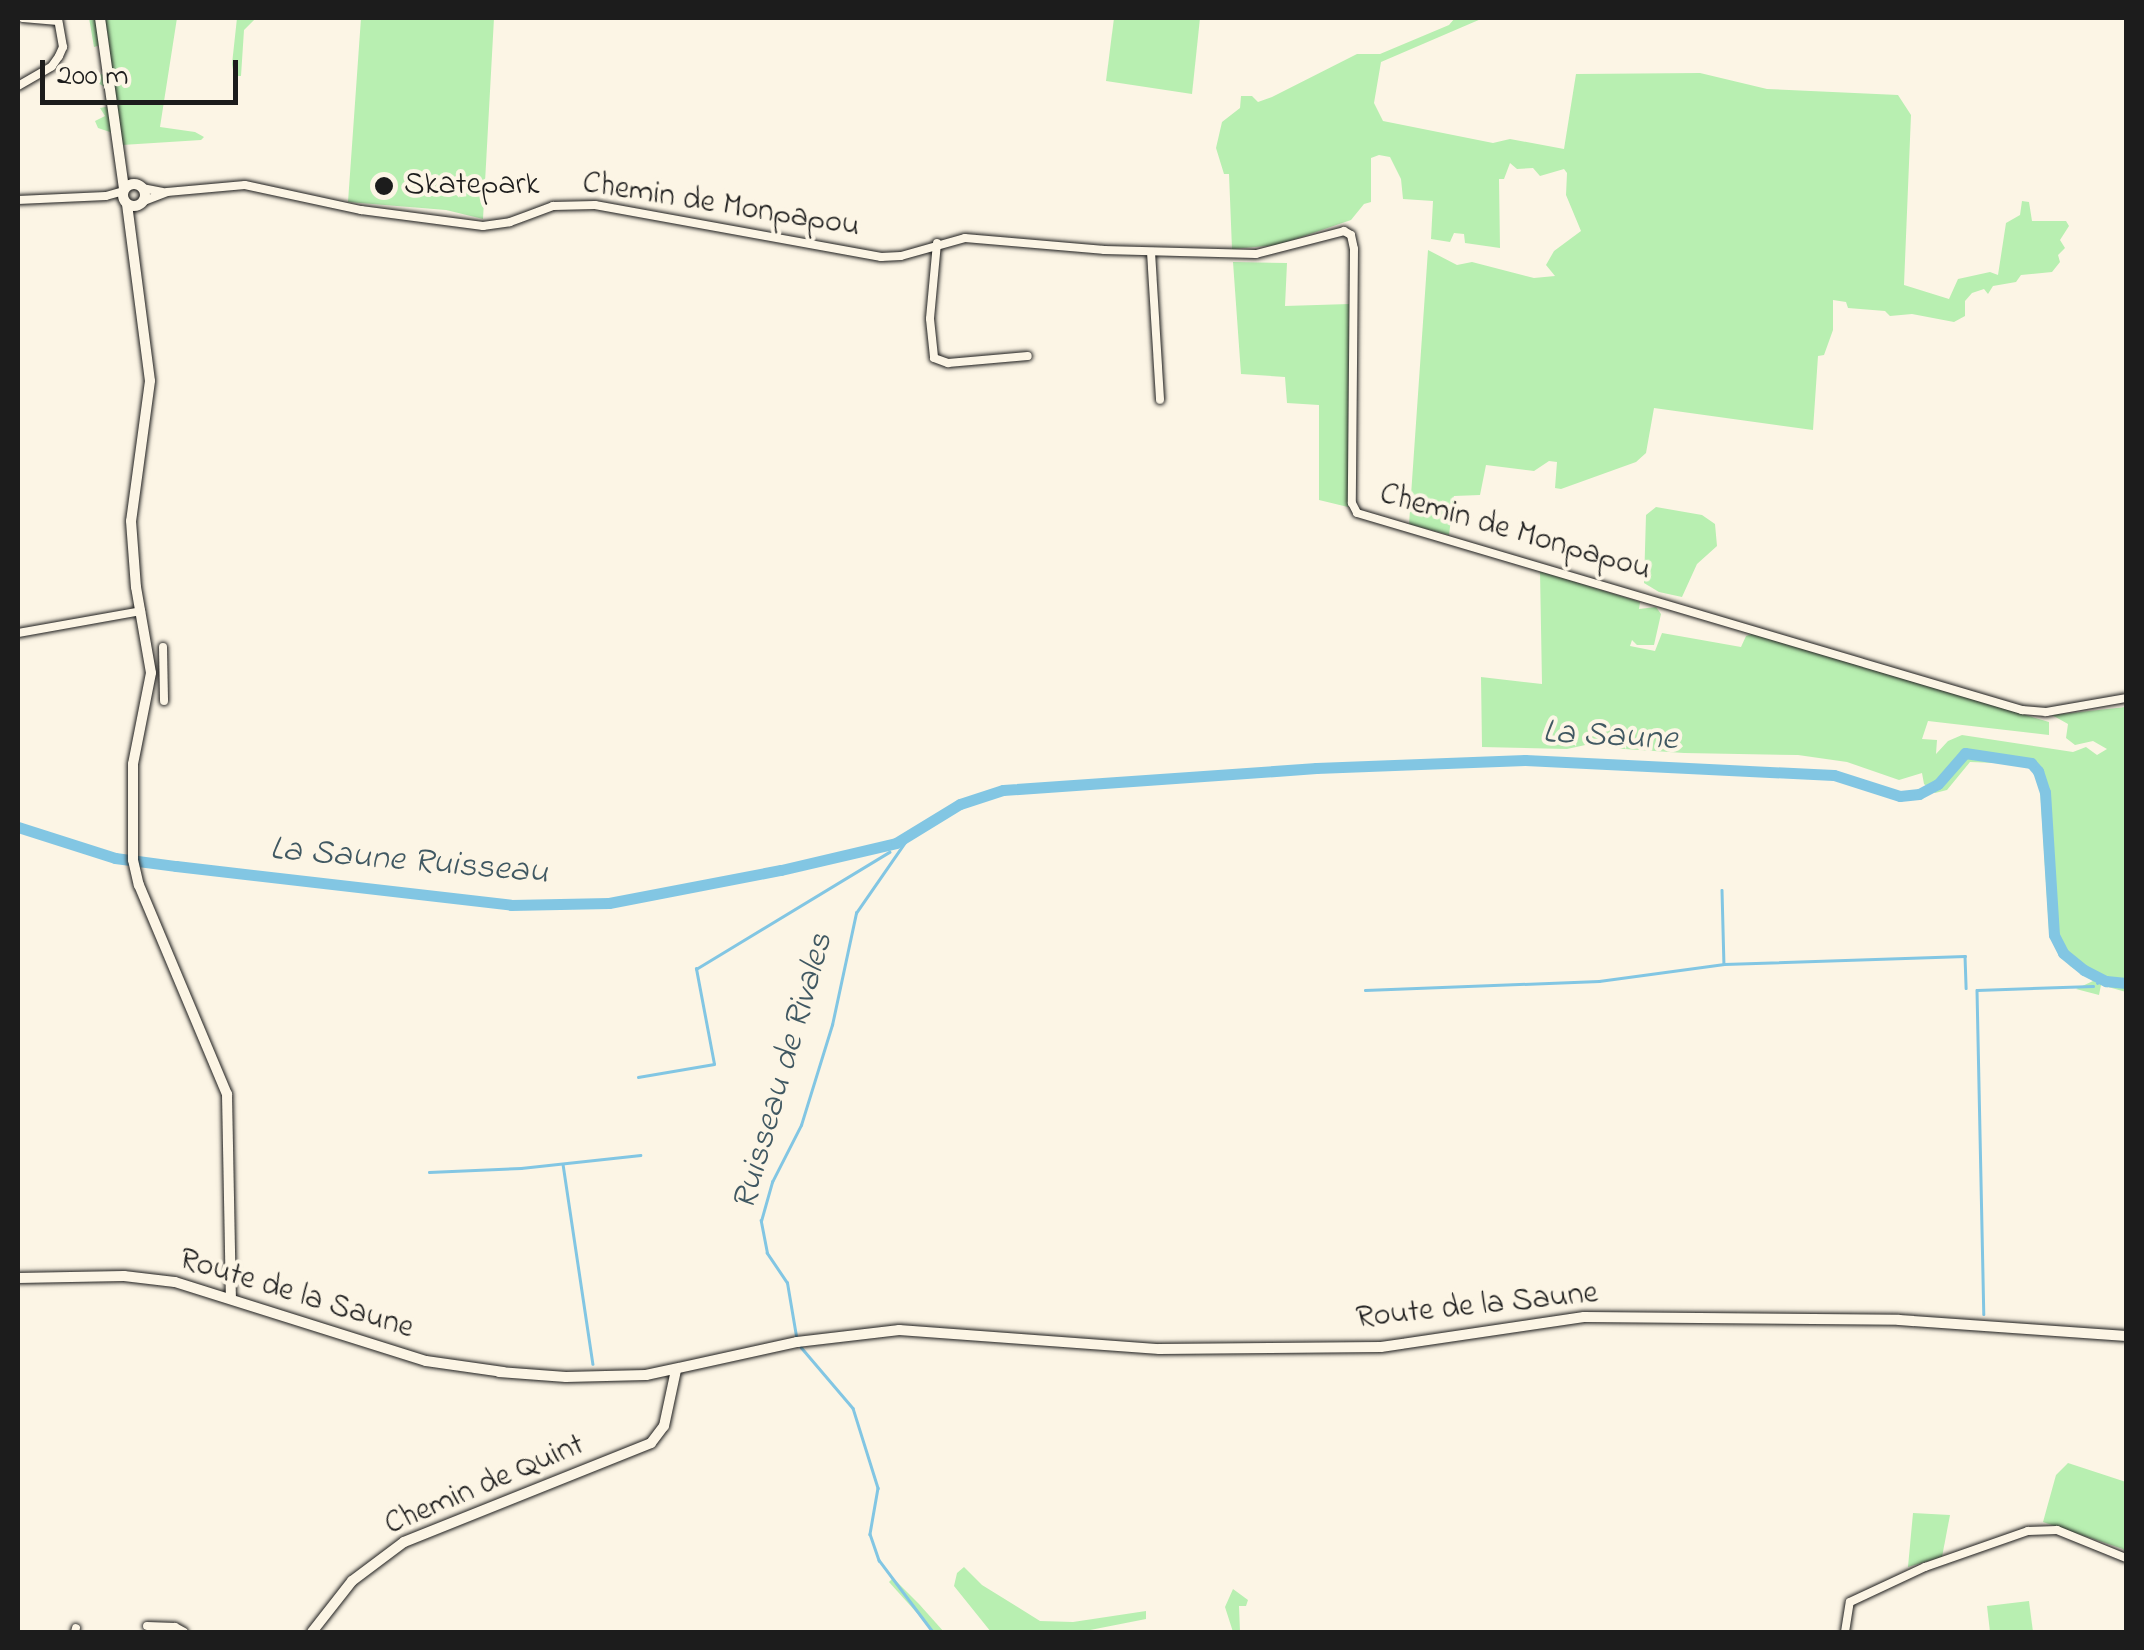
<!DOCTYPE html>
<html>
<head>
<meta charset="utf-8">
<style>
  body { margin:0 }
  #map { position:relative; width:2144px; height:1650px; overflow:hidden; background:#fcf5e5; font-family:"Indie Flower",sans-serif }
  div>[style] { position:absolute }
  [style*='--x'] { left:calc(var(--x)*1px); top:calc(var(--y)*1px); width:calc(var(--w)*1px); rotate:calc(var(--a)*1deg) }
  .green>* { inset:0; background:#b8efb1 }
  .stream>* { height:2.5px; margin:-1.25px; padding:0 1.25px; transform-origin:1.25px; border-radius:1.25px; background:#82c6e3 }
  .river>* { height:11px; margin:-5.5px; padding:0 5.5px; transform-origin:5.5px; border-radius:5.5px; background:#82c6e3 }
  .roads { filter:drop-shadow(0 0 2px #1c1c1c) drop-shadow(0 0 2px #1c1c1c) }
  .minor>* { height:8px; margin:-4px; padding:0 4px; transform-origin:4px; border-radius:4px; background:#fcf5e5 }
  .tertiary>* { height:10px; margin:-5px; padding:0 5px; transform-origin:5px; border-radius:5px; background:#fcf5e5 }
  .tertiary>.ring { margin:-5px; padding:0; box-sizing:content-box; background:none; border:10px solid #fcf5e5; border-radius:50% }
  .dots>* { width:28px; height:28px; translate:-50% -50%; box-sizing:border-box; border:5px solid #fcf5e5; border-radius:50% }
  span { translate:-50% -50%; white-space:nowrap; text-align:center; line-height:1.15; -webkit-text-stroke:8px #fcf5e5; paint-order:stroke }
  .poi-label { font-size:32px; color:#1c1c1c }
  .left { translate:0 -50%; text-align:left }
  .street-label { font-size:32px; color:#1c1c1c }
  .water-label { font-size:35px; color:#405862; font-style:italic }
  .frame { position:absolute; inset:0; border:20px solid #1c1c1c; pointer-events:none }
  .scale { position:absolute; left:40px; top:60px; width:198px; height:45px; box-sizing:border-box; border:5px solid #1c1c1c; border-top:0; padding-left:12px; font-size:30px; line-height:35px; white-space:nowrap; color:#1c1c1c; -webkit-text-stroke:8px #fcf5e5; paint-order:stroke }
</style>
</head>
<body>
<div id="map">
  <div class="green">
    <i style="clip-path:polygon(89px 18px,177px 18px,160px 127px,195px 132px,204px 137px,201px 140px,122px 145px,119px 135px,98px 128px,95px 121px,105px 116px,100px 108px,111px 106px,108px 89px,93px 80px,96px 73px,105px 75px,110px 54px,107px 31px,101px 45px,94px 47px)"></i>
    <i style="clip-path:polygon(237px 18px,256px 18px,244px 30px,241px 76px,234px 76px,232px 64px)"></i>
    <i style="clip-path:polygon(361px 18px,494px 18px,483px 219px,446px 210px,348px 202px)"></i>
    <i style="clip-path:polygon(1114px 18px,1200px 18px,1192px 94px,1106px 81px)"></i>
    <i style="clip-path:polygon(1455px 18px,1481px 19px,1381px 62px,1374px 103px,1383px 121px,1493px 143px,1510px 139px,1564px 149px,1576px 74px,1700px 73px,1767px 89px,1898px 95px,1911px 115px,1904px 285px,1949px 299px,1958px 279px,1990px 272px,1998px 275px,2006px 223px,2020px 215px,2022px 201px,2029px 202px,2032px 221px,2066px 221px,2069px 226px,2060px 240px,2065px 248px,2058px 255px,2060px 262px,2052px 272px,2021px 275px,2016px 282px,1993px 286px,1988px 294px,1984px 289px,1972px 293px,1965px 301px,1965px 316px,1954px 322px,1912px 314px,1890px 316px,1885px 311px,1848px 308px,1846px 302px,1833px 300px,1833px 330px,1824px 355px,1818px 356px,1813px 430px,1654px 408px,1646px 453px,1636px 462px,1561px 489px,1555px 488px,1557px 462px,1549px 461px,1534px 471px,1486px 465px,1480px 495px,1454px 496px,1449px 535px,1409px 524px,1428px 250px,1457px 265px,1472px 262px,1534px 278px,1555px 276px,1546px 265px,1554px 251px,1581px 231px,1566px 195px,1567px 173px,1564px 169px,1540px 176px,1533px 168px,1517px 169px,1510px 163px,1504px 179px,1499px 179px,1500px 248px,1465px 243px,1464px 234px,1454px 233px,1450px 242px,1431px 239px,1433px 201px,1403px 199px,1401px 179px,1390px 157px,1379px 155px,1371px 158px,1371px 202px,1364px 204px,1351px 220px,1278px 245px,1232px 249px,1229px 174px,1224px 174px,1216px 148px,1222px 122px,1240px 108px,1241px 96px,1252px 96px,1258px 102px,1272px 97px,1357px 54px,1380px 54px,1449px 25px)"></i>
    <i style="clip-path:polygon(1233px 262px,1287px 263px,1285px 306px,1349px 304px,1348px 507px,1319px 500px,1319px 405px,1287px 403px,1285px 377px,1241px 374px)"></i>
    <i style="clip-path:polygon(1656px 507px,1702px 515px,1715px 524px,1717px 546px,1697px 564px,1682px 597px,1659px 592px,1644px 583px,1646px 515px)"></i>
    <i style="clip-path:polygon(1540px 571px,1640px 602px,1639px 609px,1656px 607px,1661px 614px,1654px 645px,1637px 645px,1632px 640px,1630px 646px,1655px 651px,1662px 633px,1741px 647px,1746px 636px,1752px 634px,2049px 722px,2049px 735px,1928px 721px,1922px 739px,1937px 740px,1936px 754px,1948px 741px,1962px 735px,2073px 752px,2086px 747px,2097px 755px,2107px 749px,2093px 741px,2075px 745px,2066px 738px,2068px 724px,2052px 715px,2126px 707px,2126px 992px,2101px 985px,2099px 995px,2076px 989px,2093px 981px,2070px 966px,2055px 946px,2049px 930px,2040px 788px,2033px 769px,2023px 764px,1970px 762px,1947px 790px,1935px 793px,1924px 784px,1922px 773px,1899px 780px,1847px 762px,1798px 755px,1684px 753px,1610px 748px,1599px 742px,1567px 749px,1482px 747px,1481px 677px,1542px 684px)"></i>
    <i style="clip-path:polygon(2068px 1463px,2126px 1482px,2126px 1555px,2123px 1549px,2043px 1522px,2056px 1475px)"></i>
    <i style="clip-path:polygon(1913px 1513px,1950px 1515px,1942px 1557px,1908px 1567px)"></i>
    <i style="clip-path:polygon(964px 1567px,982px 1585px,1040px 1621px,1073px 1622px,1146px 1611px,1146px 1619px,1080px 1632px,991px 1632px,954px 1586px,957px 1573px)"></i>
    <i style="clip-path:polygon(893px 1578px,919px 1604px,944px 1632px,934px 1632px,889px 1582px)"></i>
    <i style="clip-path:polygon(1233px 1589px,1248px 1600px,1246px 1606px,1239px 1606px,1240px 1632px,1233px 1632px,1225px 1607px)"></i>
    <i style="clip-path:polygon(2029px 1601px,2033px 1632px,1990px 1632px,1987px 1606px)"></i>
  </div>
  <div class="stream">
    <i style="--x:894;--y:846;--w:4;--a:-56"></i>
    <i style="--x:1722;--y:890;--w:74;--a:88.5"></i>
    <i style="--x:2097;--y:983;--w:7;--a:-34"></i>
    <i style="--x:1365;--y:990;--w:234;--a:-2.2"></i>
    <i style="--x:1599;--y:981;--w:126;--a:-7.7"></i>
    <i style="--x:1724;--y:964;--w:241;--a:-1.9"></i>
    <i style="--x:1965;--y:956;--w:32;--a:88"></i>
    <i style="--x:1977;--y:990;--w:324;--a:88.8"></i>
    <i style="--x:1977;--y:990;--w:116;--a:-2"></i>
    <i style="--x:638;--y:1077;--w:77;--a:-9.7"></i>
    <i style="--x:714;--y:1064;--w:97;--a:-100.7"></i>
    <i style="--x:696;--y:969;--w:226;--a:-31.2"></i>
    <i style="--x:563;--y:1164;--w:202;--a:81.5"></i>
    <i style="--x:429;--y:1172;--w:92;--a:-2.5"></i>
    <i style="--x:521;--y:1168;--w:120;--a:-6.2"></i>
    <i style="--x:796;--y:1336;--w:54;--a:-99.6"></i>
    <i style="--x:787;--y:1283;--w:36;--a:-124"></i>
    <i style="--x:767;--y:1253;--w:33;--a:-101"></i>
    <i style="--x:761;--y:1221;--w:41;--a:-74.2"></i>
    <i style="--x:772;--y:1182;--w:64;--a:-63"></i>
    <i style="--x:801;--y:1125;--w:105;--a:-72.8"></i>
    <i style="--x:832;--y:1025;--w:115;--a:-77.9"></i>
    <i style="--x:856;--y:913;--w:98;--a:-55.3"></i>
    <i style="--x:801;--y:1347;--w:80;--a:49.6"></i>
    <i style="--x:853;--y:1408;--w:84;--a:72.6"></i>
    <i style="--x:878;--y:1488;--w:47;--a:99.9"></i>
    <i style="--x:870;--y:1534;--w:28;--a:71"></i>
    <i style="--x:879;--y:1560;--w:90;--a:53.1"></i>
  </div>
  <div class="river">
    <i style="--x:18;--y:827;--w:102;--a:17.7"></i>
    <i style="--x:115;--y:858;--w:62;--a:7.5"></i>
    <i style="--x:176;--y:866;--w:337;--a:6.6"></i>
    <i style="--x:511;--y:905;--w:98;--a:-1.2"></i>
    <i style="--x:609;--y:903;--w:175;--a:-10.9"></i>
    <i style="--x:781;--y:870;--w:118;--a:-13.2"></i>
    <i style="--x:896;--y:843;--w:75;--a:-31.4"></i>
    <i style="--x:960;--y:804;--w:45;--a:-18"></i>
    <i style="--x:1003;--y:790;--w:314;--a:-4"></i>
    <i style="--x:1316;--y:768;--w:209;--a:-2.2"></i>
    <i style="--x:1525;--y:760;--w:309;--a:2.8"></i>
    <i style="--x:1834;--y:775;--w:69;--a:17.7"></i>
    <i style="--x:1900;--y:796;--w:19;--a:-6"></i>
    <i style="--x:1919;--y:794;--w:21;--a:-28"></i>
    <i style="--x:1938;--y:784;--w:41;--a:-48.9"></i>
    <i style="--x:1965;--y:753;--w:67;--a:8.6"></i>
    <i style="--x:2031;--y:763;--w:11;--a:49"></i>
    <i style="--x:2038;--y:771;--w:22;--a:72"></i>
    <i style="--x:2045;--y:792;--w:143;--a:86.4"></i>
    <i style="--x:2054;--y:935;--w:20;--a:63"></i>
    <i style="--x:2063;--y:953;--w:27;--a:39"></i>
    <i style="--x:2084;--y:970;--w:25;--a:27"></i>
    <i style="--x:2106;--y:981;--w:20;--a:6"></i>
  </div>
  <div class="roads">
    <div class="minor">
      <i style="--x:23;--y:18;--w:35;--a:5"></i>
      <i style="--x:18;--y:86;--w:39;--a:-30"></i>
      <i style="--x:52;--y:66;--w:12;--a:-55"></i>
      <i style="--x:59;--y:56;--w:10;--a:-66"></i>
      <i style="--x:63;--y:47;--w:29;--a:-100"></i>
      <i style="--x:142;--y:188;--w:21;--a:11"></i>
      <i style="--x:18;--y:200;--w:88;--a:-2.6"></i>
      <i style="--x:106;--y:196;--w:18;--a:-16"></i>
      <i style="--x:144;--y:201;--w:25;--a:-21"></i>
      <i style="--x:167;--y:192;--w:78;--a:-5.1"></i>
      <i style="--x:245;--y:185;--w:119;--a:12.2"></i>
      <i style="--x:361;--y:210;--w:123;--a:7.5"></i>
      <i style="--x:483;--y:226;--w:27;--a:-8"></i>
      <i style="--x:510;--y:222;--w:46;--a:-20.4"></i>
      <i style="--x:553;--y:206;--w:42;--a:-1.4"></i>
      <i style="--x:595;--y:205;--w:291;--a:10.3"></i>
      <i style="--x:881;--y:257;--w:20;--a:-3"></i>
      <i style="--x:901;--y:256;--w:66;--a:-15.7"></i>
      <i style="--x:965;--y:238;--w:140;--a:4.9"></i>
      <i style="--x:1104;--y:250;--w:152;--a:1.5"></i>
      <i style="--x:1256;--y:254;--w:91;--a:-14.6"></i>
      <i style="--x:1344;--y:231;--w:8;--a:30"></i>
      <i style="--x:1351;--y:235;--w:14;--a:78"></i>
      <i style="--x:1354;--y:249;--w:254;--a:90.5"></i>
      <i style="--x:1352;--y:503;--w:11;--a:63"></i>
      <i style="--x:1357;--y:513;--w:694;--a:16.5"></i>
      <i style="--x:2022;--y:710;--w:24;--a:5"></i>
      <i style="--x:2046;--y:712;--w:81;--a:-9.9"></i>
      <i style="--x:937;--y:243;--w:76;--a:95.3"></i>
      <i style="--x:930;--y:319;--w:39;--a:84"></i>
      <i style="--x:934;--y:358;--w:15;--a:20"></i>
      <i style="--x:948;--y:363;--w:80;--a:-5"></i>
      <i style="--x:1151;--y:252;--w:148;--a:86.5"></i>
      <i style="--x:18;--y:633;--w:125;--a:-10.1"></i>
      <i style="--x:163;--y:647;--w:54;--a:88.9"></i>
      <i style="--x:147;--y:1626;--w:28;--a:2"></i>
      <i style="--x:175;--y:1627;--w:10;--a:29"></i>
      <i style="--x:75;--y:1632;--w:4;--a:-76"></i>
      <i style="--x:1845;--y:1632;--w:30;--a:-81"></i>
      <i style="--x:1850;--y:1602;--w:83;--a:-25"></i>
      <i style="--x:1925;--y:1567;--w:109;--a:-19.3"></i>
      <i style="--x:2028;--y:1531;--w:29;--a:-2"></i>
      <i style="--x:2057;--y:1530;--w:74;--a:22.1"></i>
    </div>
    <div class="tertiary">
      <i style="--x:100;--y:18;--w:173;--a:82"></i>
      <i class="ring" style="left:123px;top:184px;width:12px;height:12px"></i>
      <i style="--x:127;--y:204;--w:178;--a:82.6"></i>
      <i style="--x:150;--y:381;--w:141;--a:97.7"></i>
      <i style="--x:131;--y:521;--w:66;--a:85.7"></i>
      <i style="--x:136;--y:587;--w:87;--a:80.1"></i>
      <i style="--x:151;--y:673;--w:93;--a:101.2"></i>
      <i style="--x:133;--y:764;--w:96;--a:90"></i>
      <i style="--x:133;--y:860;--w:26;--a:77"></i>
      <i style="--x:139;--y:885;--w:227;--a:67.2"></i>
      <i style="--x:227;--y:1094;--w:203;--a:88.9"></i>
      <i style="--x:18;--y:1278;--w:106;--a:-1.1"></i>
      <i style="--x:124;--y:1276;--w:51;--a:6.7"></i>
      <i style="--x:175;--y:1282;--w:263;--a:17.5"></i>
      <i style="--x:426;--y:1361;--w:78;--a:8.1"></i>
      <i style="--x:499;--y:1372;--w:67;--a:4.3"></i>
      <i style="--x:566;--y:1377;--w:80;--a:-1.4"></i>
      <i style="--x:646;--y:1375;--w:155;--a:-12.3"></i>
      <i style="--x:797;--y:1342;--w:103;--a:-6.7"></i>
      <i style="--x:899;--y:1330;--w:261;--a:4.2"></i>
      <i style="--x:1159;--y:1349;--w:222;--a:-0.5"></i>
      <i style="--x:1381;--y:1347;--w:205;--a:-8.4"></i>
      <i style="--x:1584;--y:1317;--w:315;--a:0.5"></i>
      <i style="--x:1899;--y:1320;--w:228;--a:4"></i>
      <i style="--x:312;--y:1632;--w:65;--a:-51.9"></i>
      <i style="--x:352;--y:1581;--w:65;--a:-36.9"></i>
      <i style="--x:404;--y:1542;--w:266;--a:-21.8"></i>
      <i style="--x:651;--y:1443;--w:21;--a:-53"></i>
      <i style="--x:664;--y:1426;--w:57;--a:-77.9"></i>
    </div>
  </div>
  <div class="dots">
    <i style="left:384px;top:186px;background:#1c1c1c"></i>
  </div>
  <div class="poi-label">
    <span class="left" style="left:404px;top:186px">Skatepark</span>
  </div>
  <div class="street-label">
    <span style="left:721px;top:206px;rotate:9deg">Chemin de Monpapou</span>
    <span style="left:1515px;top:533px;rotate:16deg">Chemin de Monpapou</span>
    <span style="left:296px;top:1295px;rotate:17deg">Route de la Saune</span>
    <span style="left:1477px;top:1307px;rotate:-6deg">Route de la Saune</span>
    <span style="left:485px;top:1486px;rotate:-23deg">Chemin de Quint</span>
  </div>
  <div class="water-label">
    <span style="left:1610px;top:737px;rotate:3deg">La Saune</span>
    <span style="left:409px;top:862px;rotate:5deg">La Saune Ruisseau</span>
    <span style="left:784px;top:1072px;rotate:-74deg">Ruisseau de Rivales</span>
  </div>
  <div class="frame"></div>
  <div class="scale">200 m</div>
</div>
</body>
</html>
